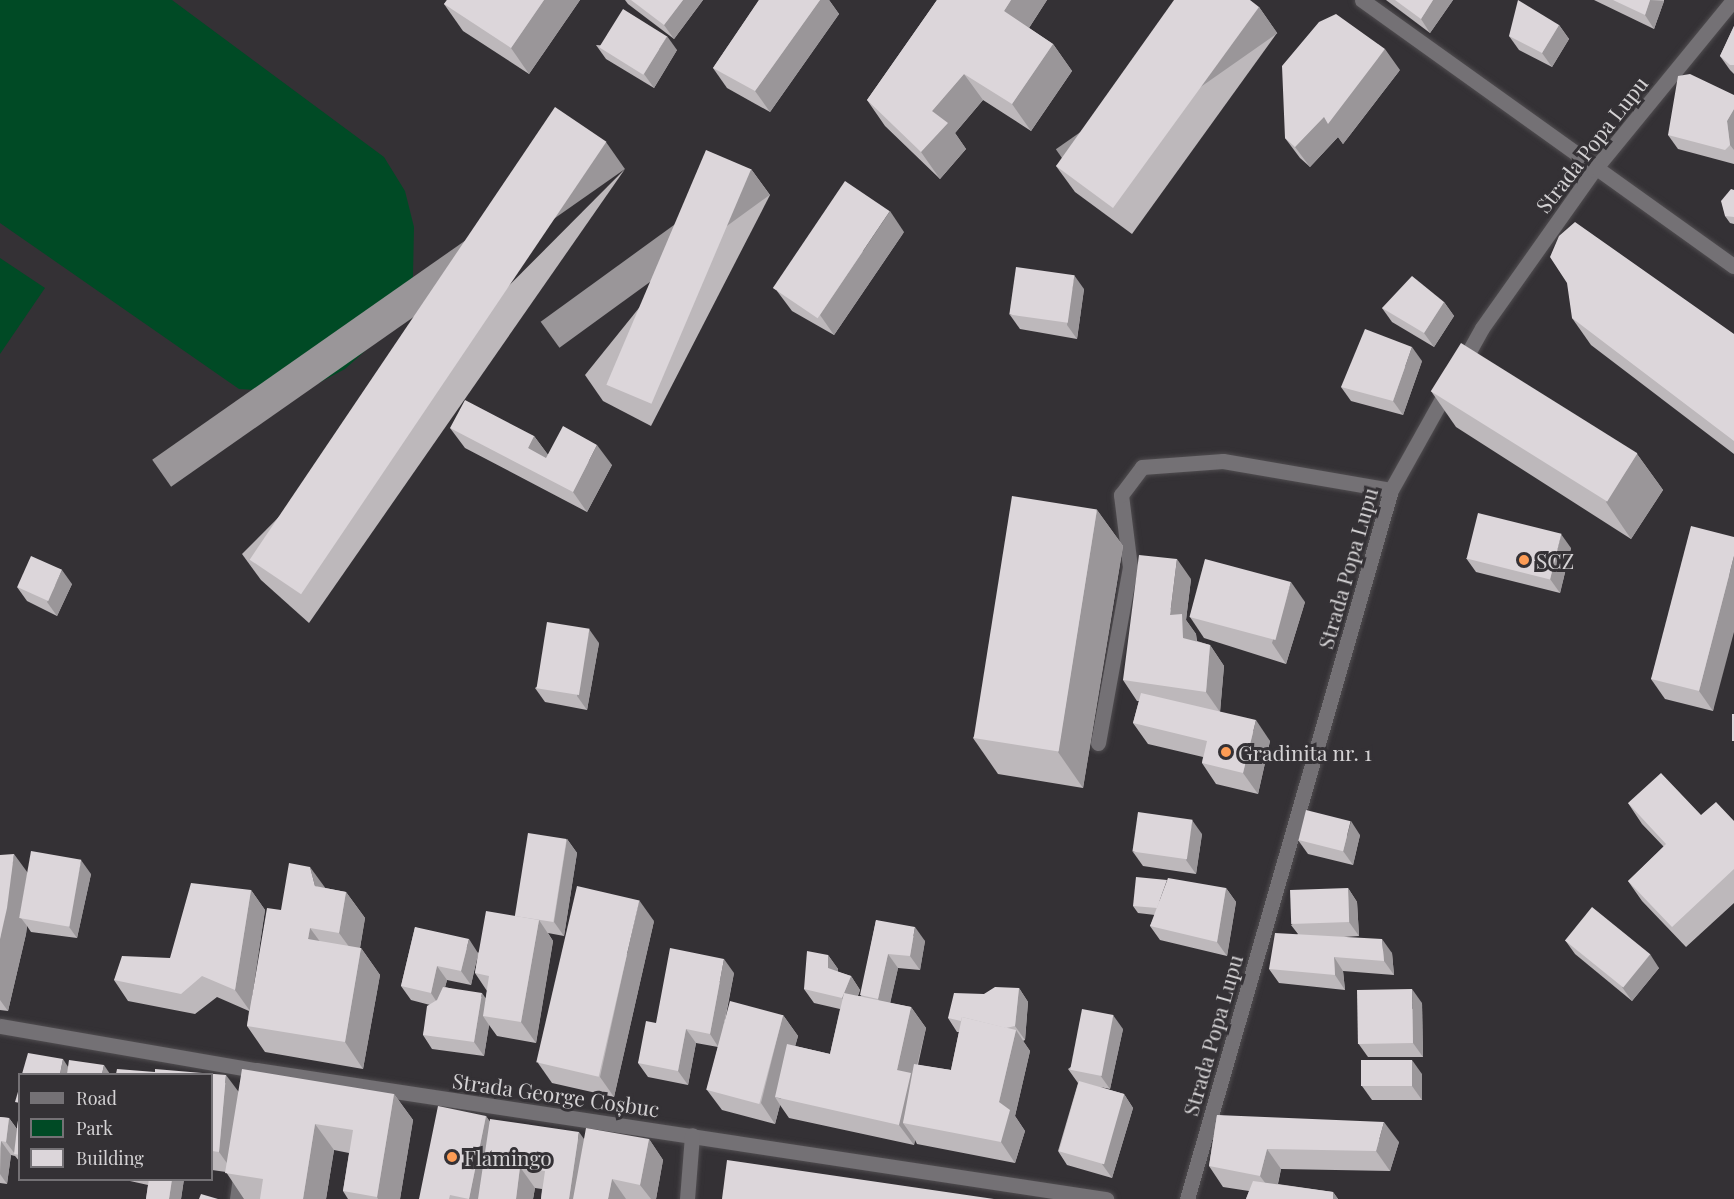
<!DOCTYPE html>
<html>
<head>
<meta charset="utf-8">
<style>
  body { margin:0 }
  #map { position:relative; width:1734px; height:1199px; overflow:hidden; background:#343135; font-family:"Playfair Display",serif }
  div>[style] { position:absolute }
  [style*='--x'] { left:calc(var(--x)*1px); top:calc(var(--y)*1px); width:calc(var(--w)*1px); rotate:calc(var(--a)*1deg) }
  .green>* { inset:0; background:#004a25 }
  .roads { filter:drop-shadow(0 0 2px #504d50) drop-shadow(0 0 2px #504d50) }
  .lane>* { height:15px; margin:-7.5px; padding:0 7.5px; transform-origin:7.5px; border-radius:7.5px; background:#747175 }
  .street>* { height:15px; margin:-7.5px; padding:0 7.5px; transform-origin:7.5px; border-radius:7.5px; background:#747175 }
  .secondary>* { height:15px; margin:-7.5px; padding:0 7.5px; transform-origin:7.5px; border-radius:7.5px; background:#747175 }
  .wall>* { inset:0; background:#bdb8bb }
  .shaded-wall>* { inset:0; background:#9a9699; transform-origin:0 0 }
  .building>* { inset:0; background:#dcd6da; transform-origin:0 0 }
  .dots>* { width:16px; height:16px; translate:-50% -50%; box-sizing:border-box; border:3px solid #343135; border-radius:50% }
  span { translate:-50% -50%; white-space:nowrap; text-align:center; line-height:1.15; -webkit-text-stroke:6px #343135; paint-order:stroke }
  .street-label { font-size:21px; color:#d4d2d4 }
  .poi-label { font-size:21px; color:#d4d2d4 }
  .left { translate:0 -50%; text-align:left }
  .legend { position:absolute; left:18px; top:1073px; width:195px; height:108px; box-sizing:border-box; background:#343135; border:2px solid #747175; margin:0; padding:8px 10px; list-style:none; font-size:18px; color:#d4d2d4 }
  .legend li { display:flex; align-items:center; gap:12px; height:30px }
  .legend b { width:30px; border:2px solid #747175 }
</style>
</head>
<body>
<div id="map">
  <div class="green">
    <i style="clip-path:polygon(0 0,172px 0,384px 157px,405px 191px,414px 227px,413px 277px,395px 324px,345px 369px,300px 393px,239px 389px,0 223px)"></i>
    <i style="clip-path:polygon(0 258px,45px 288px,0 354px)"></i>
  </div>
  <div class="roads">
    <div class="lane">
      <i style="--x:1098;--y:743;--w:179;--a:-79.7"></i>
      <i style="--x:1130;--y:567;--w:73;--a:-97.1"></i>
      <i style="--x:1121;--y:495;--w:35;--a:-53"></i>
      <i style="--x:1142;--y:467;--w:81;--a:-4.2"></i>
      <i style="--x:1223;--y:461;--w:170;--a:9.8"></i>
    </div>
    <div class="street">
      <i style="--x:1462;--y:364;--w:41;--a:-60.9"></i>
      <i style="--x:1482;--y:328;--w:194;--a:-54.7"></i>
      <i style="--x:1594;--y:170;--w:220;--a:-50.7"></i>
      <i style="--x:0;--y:1026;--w:260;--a:9.8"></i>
      <i style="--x:256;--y:1070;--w:860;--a:8.63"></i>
      <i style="--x:237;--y:1199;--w:28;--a:-82"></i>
      <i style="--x:687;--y:1199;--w:64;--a:-85.5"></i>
      <i style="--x:1187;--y:1199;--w:738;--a:-73.95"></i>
      <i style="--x:1391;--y:490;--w:117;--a:-60.8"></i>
    </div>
    <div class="secondary">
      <i style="--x:1362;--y:0;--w:457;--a:35.6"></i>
    </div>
  </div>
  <div class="wall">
    <i style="clip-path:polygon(447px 0,580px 0,529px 74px,463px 31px,444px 4px)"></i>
    <i style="clip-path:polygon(625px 0,703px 0,674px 39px,628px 4px)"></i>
    <i style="clip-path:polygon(759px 0,829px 0,839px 14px,770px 112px,727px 88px,713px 68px)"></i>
    <i style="clip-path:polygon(937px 0,1047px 0,1029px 28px,1053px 44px,1072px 71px,1031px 131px,983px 100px,955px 133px,966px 149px,940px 179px,885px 126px,867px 100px)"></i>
    <i style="clip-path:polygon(1386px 0,1453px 0,1430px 33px)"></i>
    <i style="clip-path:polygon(1594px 0,1664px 0,1664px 1px,1654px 29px)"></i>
    <i style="clip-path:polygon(1259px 7px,1277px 33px,1132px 234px,1075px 192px,1056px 166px)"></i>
    <i style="clip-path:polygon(1559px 25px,1569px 39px,1552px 67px,1519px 50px,1509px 36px)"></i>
    <i style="clip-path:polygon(1734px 26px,1734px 74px,1730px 70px,1720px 56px)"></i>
    <i style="clip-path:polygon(596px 45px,677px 50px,654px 88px,606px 59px)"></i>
    <i style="clip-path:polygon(1400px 70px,1343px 144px,1338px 137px,1310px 167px,1300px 158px,1285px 138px)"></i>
    <i style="clip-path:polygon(1734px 95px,1734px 164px,1678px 149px,1668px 135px)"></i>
    <i style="clip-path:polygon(625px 169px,309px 623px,261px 580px,242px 554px)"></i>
    <i style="clip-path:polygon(751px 169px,770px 195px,651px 426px,603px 401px,585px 375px)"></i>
    <i style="clip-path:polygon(1734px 190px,1734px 224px,1730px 223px,1725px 216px)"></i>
    <i style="clip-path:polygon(904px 232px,834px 335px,792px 311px,777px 291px)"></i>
    <i style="clip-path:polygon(1084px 289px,1077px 339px,1020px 329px,1010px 315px)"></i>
    <i style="clip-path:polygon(1444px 302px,1454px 316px,1434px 347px,1392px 322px,1382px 308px)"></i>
    <i style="clip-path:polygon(1572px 318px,1734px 334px,1734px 454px,1591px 345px)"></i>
    <i style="clip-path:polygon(1422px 361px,1403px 415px,1351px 401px,1341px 387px)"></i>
    <i style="clip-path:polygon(1431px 391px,1637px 454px,1663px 490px,1631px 539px,1456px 427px)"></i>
    <i style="clip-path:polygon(450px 428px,534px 436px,548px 455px,612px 465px,587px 512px,465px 448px)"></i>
    <i style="clip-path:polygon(1097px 510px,1123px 546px,1083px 788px,998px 774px,973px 738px)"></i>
    <i style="clip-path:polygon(1734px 537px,1713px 711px,1665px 699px,1651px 679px)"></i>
    <i style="clip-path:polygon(1571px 548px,1560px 593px,1476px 572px,1466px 558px)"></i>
    <i style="clip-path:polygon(1191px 579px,1186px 620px,1196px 634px,1197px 641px,1210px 645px,1224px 666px,1220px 712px,1270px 741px,1258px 794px,1216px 784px,1202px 763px,1203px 757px,1148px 744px,1133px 723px,1139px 701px,1137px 701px,1123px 680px)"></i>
    <i style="clip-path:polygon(72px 584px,57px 616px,27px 601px,17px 587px)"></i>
    <i style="clip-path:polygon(1305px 602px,1286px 664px,1204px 638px,1190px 617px)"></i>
    <i style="clip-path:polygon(599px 643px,587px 710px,545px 702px,535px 688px)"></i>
    <i style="clip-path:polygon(1628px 803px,1734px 821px,1734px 903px,1686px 947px,1642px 901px,1628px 881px,1664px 847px,1642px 824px)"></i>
    <i style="clip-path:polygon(1202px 834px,1196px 874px,1143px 866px,1133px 852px)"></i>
    <i style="clip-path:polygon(1360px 835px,1353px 865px,1308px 854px,1298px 840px)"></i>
    <i style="clip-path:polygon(evenodd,567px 839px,577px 853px,564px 936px,548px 933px,553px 941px,536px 1043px,497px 1036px,489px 1025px,484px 1056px,432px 1049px,423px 1035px,430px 1005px,411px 1000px,401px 986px,415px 927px,478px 953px,516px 916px,567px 839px,478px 954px,475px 973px,487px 991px,486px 998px,445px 987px,447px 980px,471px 985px,478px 954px)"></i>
    <i style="clip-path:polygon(0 855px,28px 874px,91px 874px,77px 938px,31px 932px,27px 926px,26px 934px,8px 1011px,0 1010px)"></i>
    <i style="clip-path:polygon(325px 888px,346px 892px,365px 918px,360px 948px,361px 948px,380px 975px,363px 1069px,265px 1052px,247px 1026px,249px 1011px,217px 997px,195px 1014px,128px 1001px,114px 980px,170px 958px,251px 890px,265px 910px,251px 1001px,281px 910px)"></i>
    <i style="clip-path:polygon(1226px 888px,1236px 902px,1227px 956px,1160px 940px,1150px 926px,1155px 915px,1138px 913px,1133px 906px)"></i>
    <i style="clip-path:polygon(1348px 888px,1357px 902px,1359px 936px,1344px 937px,1392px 953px,1394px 975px,1343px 971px,1345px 990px,1279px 983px,1269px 969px,1298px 934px,1291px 925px)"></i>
    <i style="clip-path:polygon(876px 920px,925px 941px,920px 970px,898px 968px,890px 1003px,911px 1007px,926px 1028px,918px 1065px,951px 1070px,959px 1032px,957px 1032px,948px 1018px,984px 994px,1019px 988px,1028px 1002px,1025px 1040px,1023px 1041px,1030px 1051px,1015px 1116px,1025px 1131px,1015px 1163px,917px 1144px,915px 1140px,914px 1145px,789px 1118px,780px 1105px,775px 1124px,722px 1110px,707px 1090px,718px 1047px,696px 1043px,688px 1085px,648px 1077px,638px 1063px,656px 1023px,734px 973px,724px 1026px,783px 1015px,798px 1036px,795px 1046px,830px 1054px,840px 1009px,814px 1003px,804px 989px,828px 955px,838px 969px,838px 972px,851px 976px,860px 990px,858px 996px,861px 996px)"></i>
    <i style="clip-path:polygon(654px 921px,614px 1097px,552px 1083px,538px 1063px)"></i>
    <i style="clip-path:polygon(1565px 940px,1659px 968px,1632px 1001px,1575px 954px)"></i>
    <i style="clip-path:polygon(1422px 1003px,1423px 1057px,1368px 1057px,1358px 1043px)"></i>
    <i style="clip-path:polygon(1123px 1029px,1110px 1089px,1100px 1087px,1124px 1094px,1133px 1108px,1112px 1178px,1067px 1165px,1058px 1151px,1078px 1083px,1068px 1069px)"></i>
    <i style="clip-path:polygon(212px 1074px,239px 1092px,394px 1094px,413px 1120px,400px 1199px,348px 1199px,343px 1191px,349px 1153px,334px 1150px,326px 1199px,244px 1199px,226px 1172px,212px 1170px)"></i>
    <i style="clip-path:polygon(1422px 1074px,1422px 1100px,1372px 1100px,1362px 1086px)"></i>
    <i style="clip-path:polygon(19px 1112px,20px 1162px,15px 1156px,11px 1155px,7px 1184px,0 1183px,0 1117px,9px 1118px,17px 1129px)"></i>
    <i style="clip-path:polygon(1217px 1115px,1399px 1142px,1390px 1171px,1281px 1169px,1278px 1184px,1333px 1192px,1338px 1199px,1246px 1199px,1249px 1191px,1223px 1187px,1209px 1166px)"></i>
    <i style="clip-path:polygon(486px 1116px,490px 1122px,584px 1140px,649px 1139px,663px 1160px,656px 1199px,541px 1199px,542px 1189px,535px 1188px,533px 1199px,419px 1199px)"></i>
    <i style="clip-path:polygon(121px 1179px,184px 1179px,181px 1199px,146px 1199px,148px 1185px)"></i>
  </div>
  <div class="shaded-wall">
    <i style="clip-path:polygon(544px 0,580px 0,529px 74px,511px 48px)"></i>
    <i style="clip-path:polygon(683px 0,703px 0,674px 39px,664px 25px)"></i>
    <i style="clip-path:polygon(820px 0,829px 0,839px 14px,770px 112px,755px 91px)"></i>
    <i style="clip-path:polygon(1011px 0,1047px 0,1023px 37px,1004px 11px)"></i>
    <i style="clip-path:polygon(1433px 0,1453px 0,1430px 33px,1421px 19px)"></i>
    <i style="clip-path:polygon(1650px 0,1664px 1px,1654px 29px,1645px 15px)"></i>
    <i style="left:1259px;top:7px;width:32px;height:248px;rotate:55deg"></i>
    <i style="clip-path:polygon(1559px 25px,1569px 39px,1552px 67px,1542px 53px)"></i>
    <i style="clip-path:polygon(667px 36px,677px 50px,654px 88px,644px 74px)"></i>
    <i style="clip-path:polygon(1053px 44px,1072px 71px,1031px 131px,1012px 104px)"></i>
    <i style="clip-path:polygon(1385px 49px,1400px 70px,1343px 144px,1338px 137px,1310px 167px,1295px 147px)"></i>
    <i style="clip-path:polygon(964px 74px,983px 100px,955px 133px,966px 149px,940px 179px,921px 152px,932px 111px)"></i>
    <i style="clip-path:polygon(1734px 109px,1734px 150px,1730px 145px,1727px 121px)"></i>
    <i style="left:606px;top:142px;width:33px;height:554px;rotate:55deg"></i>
    <i style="left:751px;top:169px;width:32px;height:260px;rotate:54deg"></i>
    <i style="clip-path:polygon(890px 211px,904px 232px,834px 335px,820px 315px)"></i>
    <i style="clip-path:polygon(1074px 275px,1084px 289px,1077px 339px,1067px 325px)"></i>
    <i style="clip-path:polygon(1444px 302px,1454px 316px,1434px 347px,1424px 333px)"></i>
    <i style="clip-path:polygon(1412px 347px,1422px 361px,1403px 415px,1393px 401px)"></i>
    <i style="clip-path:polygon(534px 436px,549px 456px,542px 469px,528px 448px)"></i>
    <i style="clip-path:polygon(597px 445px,612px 465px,587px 512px,573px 492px)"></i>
    <i style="clip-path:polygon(1637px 454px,1663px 490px,1631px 539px,1606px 502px)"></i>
    <i style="clip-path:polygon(1097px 510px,1123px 546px,1083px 788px,1058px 752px)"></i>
    <i style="clip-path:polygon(1561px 534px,1571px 548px,1560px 593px,1550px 579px)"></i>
    <i style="clip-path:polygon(1734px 556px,1734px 632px,1713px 711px,1699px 691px)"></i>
    <i style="clip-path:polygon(1177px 559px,1191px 579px,1186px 620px,1196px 634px,1198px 658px,1183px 638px,1170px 615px)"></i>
    <i style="clip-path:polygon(62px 570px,72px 584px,57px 616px,47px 602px)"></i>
    <i style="clip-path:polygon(1291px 582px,1305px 602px,1286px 664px,1272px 643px)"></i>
    <i style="clip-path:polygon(589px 629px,599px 643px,587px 710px,577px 696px)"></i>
    <i style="clip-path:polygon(1210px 645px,1224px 666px,1220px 712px,1206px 692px)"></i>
    <i style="clip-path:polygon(1256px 720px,1270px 741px,1258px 794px,1243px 773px)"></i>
    <i style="clip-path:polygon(1192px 820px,1202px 834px,1196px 874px,1186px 860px)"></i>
    <i style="clip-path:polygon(1351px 821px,1360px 835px,1353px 865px,1343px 851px)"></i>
    <i style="clip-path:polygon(567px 839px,577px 853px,564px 936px,554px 922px)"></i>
    <i style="clip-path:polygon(14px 854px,33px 880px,21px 918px,27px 926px,26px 934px,8px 1011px,0 1000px,0 939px)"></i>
    <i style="clip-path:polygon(81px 860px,91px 874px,77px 938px,67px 924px)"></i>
    <i style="clip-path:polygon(310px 867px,329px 893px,315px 886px)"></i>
    <i style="clip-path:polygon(1226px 888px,1236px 902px,1227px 956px,1217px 942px)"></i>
    <i style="clip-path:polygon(1348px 888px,1357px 902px,1359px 936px,1349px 922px)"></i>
    <i style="clip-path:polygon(251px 890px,265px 910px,250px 1011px,235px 990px)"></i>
    <i style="clip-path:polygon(346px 892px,365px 918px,358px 959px,339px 933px)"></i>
    <i style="clip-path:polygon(639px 900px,654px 921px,614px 1097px,600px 1077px)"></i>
    <i style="clip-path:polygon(539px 920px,553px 941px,536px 1043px,521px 1022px)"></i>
    <i style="clip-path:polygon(915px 927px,925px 941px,920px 970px,910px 956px)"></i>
    <i style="clip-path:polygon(310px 928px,329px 954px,308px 939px)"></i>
    <i style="clip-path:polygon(469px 939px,478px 953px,471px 985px,461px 971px)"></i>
    <i style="clip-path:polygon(1382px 939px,1392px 953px,1394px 975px,1384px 961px)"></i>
    <i style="clip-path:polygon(361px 948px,380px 975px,363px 1069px,345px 1042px)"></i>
    <i style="clip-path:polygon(888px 954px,898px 968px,888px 1013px,878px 999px)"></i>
    <i style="clip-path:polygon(1650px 954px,1659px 968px,1632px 1001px,1622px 987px)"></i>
    <i style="clip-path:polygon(828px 955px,838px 969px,838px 982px,828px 968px)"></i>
    <i style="clip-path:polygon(1334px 957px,1343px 971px,1345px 990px,1335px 975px)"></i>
    <i style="clip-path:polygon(724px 959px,734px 973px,719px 1048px,710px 1034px)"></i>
    <i style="clip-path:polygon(437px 966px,447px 980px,440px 1007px,431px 993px)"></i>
    <i style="clip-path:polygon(851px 976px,860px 990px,851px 1012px,842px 998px)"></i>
    <i style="clip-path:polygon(1019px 988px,1028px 1002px,1025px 1040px,1015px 1026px)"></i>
    <i style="clip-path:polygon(1412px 989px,1422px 1003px,1423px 1057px,1413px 1043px)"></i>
    <i style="clip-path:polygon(482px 993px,492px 1007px,483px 1016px,489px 1025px,484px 1056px,474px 1042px)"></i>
    <i style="clip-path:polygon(911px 1007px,926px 1028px,914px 1078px,903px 1123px,915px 1140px,914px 1145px,899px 1125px,897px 1070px)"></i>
    <i style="clip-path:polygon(783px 1015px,798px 1036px,781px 1099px,775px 1097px,780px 1105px,775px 1124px,761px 1103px)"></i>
    <i style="clip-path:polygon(1113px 1015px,1123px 1029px,1110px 1089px,1100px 1075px)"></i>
    <i style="clip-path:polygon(686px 1029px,696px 1043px,688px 1085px,678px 1071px)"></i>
    <i style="clip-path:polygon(1016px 1030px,1030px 1051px,1015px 1116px,1025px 1131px,1015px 1163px,1001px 1142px,999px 1102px)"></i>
    <i style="clip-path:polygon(63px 1059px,72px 1073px,72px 1074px,60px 1074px)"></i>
    <i style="clip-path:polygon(1412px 1060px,1422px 1074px,1422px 1100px,1412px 1086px)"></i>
    <i style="clip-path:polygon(104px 1065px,110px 1074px,102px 1074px)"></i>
    <i style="clip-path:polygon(226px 1075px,241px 1095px,234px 1173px,219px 1152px)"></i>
    <i style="clip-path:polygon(394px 1094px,413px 1120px,400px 1199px,378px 1199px,377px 1197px)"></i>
    <i style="clip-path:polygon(1124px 1094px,1133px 1108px,1112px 1178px,1102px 1164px)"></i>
    <i style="clip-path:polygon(486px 1116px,500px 1137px,488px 1199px,469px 1199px)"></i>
    <i style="clip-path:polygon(9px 1118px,19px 1132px,15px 1154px,6px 1142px)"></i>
    <i style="clip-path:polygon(1384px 1122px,1399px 1142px,1390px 1171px,1376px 1151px)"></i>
    <i style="clip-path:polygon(315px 1124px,334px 1150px,326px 1199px,303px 1199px)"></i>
    <i style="clip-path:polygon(579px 1132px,594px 1153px,587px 1199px,569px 1199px)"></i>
    <i style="clip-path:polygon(649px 1139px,663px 1160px,656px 1199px,651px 1199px,640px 1185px)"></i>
    <i style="clip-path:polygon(1px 1141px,11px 1155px,7px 1184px,0 1174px)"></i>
    <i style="clip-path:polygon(1267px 1149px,1281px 1169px,1275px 1196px,1260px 1176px)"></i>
    <i style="clip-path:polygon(520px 1167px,535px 1188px,533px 1199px,516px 1199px)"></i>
    <i style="clip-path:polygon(172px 1179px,184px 1179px,181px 1199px,169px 1199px)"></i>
    <i style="clip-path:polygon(612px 1179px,626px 1199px,608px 1199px)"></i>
    <i style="clip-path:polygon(1333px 1192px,1338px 1199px,1333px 1199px)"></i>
  </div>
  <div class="building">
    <i style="clip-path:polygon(447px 0,544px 0,511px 48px,444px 4px)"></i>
    <i style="clip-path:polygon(631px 0,683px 0,664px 25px)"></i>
    <i style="clip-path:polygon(759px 0,820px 0,755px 91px,713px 68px)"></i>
    <i style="clip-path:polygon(937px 0,1011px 0,1004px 11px,1053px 44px,1012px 104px,964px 74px,932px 111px,948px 123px,921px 152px,867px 100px)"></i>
    <i style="clip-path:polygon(1174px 0,1250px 0,1259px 7px,1113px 208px,1056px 166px)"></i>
    <i style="clip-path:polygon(1395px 0,1433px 0,1421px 19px)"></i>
    <i style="clip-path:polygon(1518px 0,1559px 25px,1542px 53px,1509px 36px)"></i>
    <i style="clip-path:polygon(1613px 0,1650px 0,1645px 15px)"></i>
    <i style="left:623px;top:9px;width:52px;height:45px;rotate:32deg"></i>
    <i style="clip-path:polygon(1336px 14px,1385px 49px,1328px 124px,1324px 117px,1295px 147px,1285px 138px,1282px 66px,1319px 22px)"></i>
    <i style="clip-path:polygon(1734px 26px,1734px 65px,1730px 65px,1720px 56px)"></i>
    <i style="clip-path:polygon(1690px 74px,1734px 95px,1734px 109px,1727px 121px,1730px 145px,1725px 150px,1668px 135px,1678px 76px)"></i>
    <i style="left:555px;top:107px;width:62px;height:546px;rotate:34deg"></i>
    <i style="left:706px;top:150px;width:49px;height:255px;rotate:23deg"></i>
    <i style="left:845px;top:181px;width:54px;height:129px;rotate:34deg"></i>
    <i style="clip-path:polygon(1731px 189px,1734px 190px,1734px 217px,1725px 216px,1721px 201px)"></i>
    <i style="clip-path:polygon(1575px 222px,1734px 334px,1734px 441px,1572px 318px,1567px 283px,1550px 257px,1559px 236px)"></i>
    <i style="left:1016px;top:267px;width:59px;height:48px;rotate:8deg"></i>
    <i style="clip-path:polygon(1412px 276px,1444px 302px,1424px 333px,1382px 308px)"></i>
    <i style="clip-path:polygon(1365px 329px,1412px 347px,1393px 401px,1341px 387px)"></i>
    <i style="left:1461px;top:343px;width:208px;height:57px;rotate:32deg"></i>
    <i style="clip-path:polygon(465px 400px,534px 436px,528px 448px,546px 458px,563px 426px,597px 445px,573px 492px,450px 428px)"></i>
    <i style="left:1012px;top:496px;width:86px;height:245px;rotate:9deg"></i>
    <i style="left:1478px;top:513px;width:86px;height:47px;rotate:14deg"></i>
    <i style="clip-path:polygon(1691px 526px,1734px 537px,1734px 556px,1699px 691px,1651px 679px)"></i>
    <i style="clip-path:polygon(1139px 555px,1177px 559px,1170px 615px,1182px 614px,1183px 638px,1210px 645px,1206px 692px,1123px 680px)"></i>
    <i style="left:31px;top:556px;width:34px;height:34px;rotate:24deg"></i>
    <i style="left:1205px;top:559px;width:89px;height:60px;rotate:15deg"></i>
    <i style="left:547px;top:622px;width:43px;height:67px;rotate:9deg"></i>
    <i style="clip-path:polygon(1141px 693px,1256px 720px,1243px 773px,1202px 763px,1207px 741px,1133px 723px)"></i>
    <i style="left:1732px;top:714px;width:2px;height:27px"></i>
    <i style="clip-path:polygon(1661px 773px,1701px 815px,1716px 802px,1734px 821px,1734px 869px,1672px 927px,1628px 881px,1666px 844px,1628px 803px)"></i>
    <i style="left:1306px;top:810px;width:46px;height:31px;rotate:14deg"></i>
    <i style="left:1138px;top:812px;width:55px;height:40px;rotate:8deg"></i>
    <i style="left:528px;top:833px;width:39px;height:84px;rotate:9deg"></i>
    <i style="left:31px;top:851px;width:51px;height:68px;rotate:10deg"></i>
    <i style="clip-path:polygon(14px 854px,7px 908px,0 939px,0 855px)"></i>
    <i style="clip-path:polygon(289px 863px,310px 867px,315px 886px,346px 892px,339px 933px,310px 928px,308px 939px,361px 948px,345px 1042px,247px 1026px,267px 908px,281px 910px)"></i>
    <i style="clip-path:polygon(1136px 877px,1167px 880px,1157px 908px,1133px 906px)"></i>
    <i style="clip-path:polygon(1168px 878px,1226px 888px,1217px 942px,1150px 926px)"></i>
    <i style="clip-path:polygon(191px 883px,251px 890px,235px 990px,202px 976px,181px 994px,114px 980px,122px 956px,170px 958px)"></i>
    <i style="left:577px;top:886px;width:64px;height:181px;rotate:13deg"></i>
    <i style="left:1348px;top:888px;width:34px;height:58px;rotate:88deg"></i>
    <i style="left:1592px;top:907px;width:75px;height:43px;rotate:39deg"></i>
    <i style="clip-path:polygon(486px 911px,539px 920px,521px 1022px,483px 1016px,489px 976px,475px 973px)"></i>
    <i style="clip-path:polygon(876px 920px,915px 927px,910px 956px,888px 954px,878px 999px,860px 995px)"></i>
    <i style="clip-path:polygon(415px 927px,469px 939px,461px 971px,437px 966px,431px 993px,401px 986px)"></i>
    <i style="clip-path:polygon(1275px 933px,1382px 939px,1384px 961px,1334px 957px,1335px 975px,1269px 969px)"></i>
    <i style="clip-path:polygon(670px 948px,724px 959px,710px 1034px,686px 1029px,678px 1071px,638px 1063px,646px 1021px,656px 1023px)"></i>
    <i style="clip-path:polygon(807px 951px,828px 955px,828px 968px,851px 976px,842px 998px,804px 989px)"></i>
    <i style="clip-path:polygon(443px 987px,482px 993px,474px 1042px,423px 1035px,427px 1006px,437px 1000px)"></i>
    <i style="clip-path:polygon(995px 987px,1019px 988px,1015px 1026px,1006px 1028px,962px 1017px,961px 1021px,948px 1018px,954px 993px,984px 994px)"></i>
    <i style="left:1412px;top:989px;width:54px;height:55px;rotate:89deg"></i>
    <i style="clip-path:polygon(844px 993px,911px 1007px,897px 1070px,911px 1073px,899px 1125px,775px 1097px,787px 1044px,830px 1054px)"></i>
    <i style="left:730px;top:1001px;width:55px;height:92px;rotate:15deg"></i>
    <i style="left:1082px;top:1009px;width:32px;height:62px;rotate:11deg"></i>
    <i style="clip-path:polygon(962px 1017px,1016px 1030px,999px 1102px,1010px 1110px,1001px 1142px,903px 1123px,914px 1064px,951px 1070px)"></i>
    <i style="clip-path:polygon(28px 1053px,63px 1059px,60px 1074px,22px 1074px)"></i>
    <i style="clip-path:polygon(69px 1060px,104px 1065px,102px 1074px,67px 1074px)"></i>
    <i style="left:1361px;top:1060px;width:51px;height:26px"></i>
    <i style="clip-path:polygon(117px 1069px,155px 1072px,155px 1074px,116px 1074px)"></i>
    <i style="clip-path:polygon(155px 1069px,226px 1075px,219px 1152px,212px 1151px,212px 1074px,155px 1074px)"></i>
    <i style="clip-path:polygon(242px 1069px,394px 1094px,377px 1197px,343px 1191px,353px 1130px,315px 1124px,303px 1199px,260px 1199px,263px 1179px,225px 1173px)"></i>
    <i style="left:1079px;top:1081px;width:47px;height:73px;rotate:16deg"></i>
    <i style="clip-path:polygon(20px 1085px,20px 1103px,15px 1102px)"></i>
    <i style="clip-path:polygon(438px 1106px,486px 1116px,469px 1199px,450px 1195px,449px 1199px,419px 1199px)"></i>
    <i style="clip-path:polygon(19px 1112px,20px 1112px,20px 1155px,14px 1154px)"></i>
    <i style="clip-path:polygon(1217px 1115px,1384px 1122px,1376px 1151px,1267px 1149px,1260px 1176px,1209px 1166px)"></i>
    <i style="clip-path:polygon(0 1117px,9px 1118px,6px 1142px,1px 1141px,0 1148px)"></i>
    <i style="clip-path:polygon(490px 1119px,579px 1132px,569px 1199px,541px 1199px,545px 1171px,520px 1167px,516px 1199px,478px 1199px)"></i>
    <i style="clip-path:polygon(586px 1128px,649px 1139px,640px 1185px,612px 1179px,608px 1199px,573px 1199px)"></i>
    <i style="clip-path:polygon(727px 1160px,994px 1199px,722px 1199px)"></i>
    <i style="clip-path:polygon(149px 1179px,172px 1179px,169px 1199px,146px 1199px)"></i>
    <i style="clip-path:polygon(1253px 1181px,1333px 1192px,1333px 1199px,1246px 1199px)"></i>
    <i style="clip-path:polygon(201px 1194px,218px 1199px,199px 1199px)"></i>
  </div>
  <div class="dots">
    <i style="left:1524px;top:560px;background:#fd9c55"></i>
    <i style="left:1226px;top:752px;background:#fd9c55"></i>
    <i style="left:452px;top:1157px;background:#fd9c55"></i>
  </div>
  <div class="street-label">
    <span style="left:1591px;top:144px;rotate:-52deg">Strada Popa Lupu</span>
    <span style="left:1347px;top:568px;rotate:-74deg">Strada Popa Lupu</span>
    <span style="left:1212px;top:1035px;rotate:-74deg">Strada Popa Lupu</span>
    <span style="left:556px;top:1094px;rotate:8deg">Strada George Coșbuc</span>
  </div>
  <div class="poi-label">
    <span class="left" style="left:1536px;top:560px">SCZ</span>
    <span class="left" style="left:1238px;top:752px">Gradinita nr. 1</span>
    <span class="left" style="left:464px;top:1157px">Flamingo</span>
  </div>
  <ul class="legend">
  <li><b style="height:8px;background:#747175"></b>Road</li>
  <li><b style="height:16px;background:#004a25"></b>Park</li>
  <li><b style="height:16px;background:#dcd6da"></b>Building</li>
  </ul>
</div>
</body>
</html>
